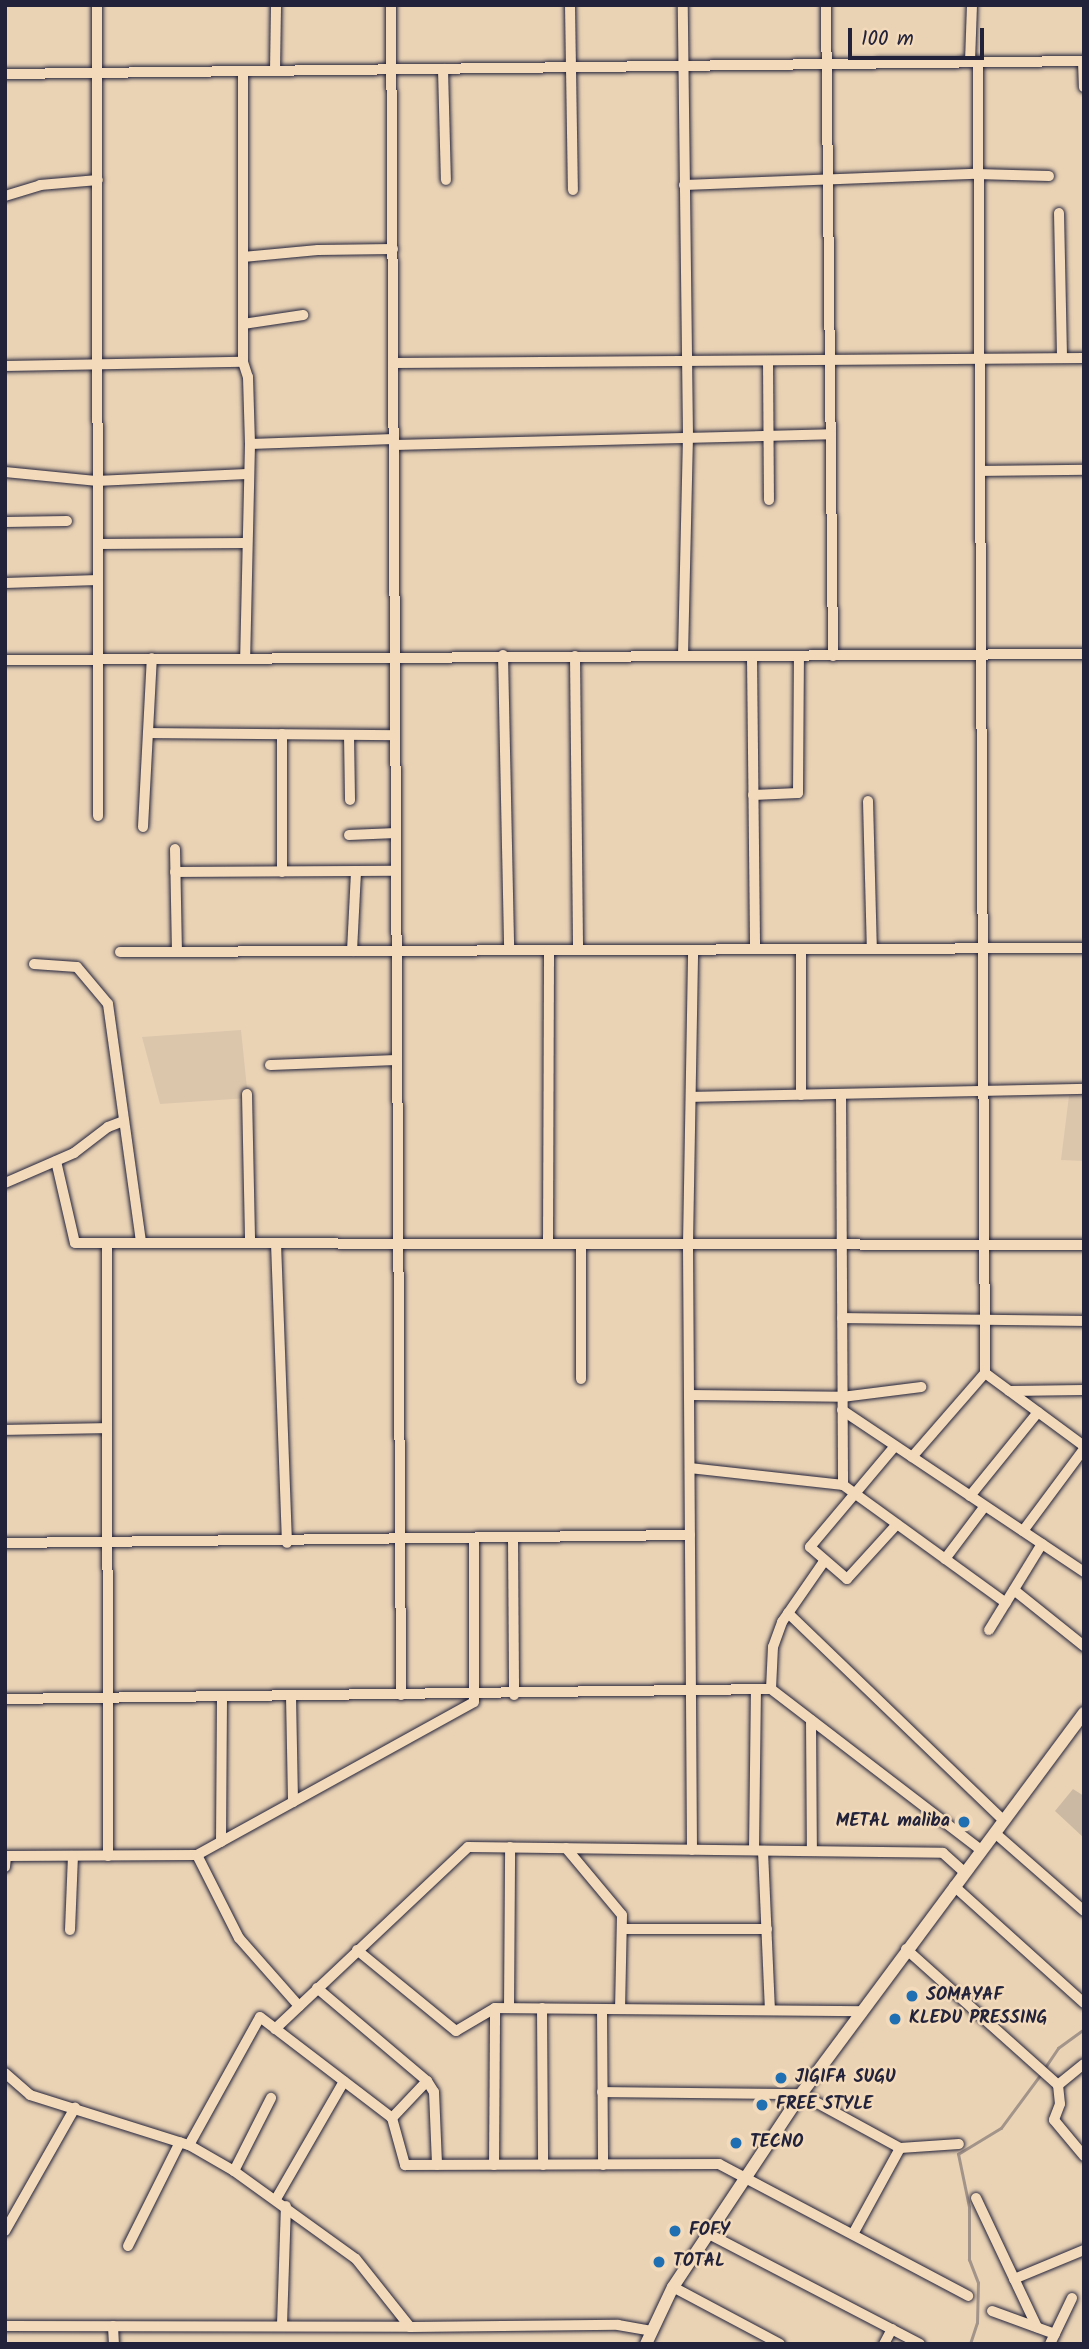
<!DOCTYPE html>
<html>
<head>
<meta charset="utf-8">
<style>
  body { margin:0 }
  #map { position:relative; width:1089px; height:2349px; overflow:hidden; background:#ead3b5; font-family:Kalam,sans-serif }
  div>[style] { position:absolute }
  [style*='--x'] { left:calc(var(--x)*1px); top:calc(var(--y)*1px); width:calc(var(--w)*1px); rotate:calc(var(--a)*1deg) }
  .built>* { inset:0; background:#dbc6ac }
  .green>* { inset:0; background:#ccb9a3 }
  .stream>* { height:2.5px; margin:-1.25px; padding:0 1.25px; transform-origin:1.25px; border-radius:1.25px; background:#a3948a }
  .roads { filter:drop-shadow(0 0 2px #22223b) drop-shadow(0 0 2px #22223b) }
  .minor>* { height:10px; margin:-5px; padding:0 5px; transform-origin:5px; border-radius:5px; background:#f2daba }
  .major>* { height:12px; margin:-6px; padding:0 6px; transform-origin:6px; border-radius:6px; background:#f2daba }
  .dots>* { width:19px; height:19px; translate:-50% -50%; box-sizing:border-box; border:4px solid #f2daba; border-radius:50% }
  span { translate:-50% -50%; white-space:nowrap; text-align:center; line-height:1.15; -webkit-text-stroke:5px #f2daba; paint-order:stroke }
  .poi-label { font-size:18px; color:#22223b; font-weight:700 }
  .right { translate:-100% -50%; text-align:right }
  .left { translate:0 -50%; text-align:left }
  .frame { position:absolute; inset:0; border:7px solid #22223b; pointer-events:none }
  .scale { position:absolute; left:848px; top:28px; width:136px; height:32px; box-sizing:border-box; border:4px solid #22223b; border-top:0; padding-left:9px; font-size:21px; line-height:24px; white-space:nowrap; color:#22223b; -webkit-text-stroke:5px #f2daba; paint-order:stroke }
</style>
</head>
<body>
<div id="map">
  <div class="built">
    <i style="clip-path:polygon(241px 1030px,248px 1098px,160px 1104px,142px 1037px)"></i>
    <i style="clip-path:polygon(1069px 1096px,1084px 1096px,1084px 1161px,1061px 1160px)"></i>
  </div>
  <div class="green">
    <i style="clip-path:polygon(1073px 1789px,1084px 1796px,1084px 1838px,1055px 1811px)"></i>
  </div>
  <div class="stream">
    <i style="--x:1044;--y:2069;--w:25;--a:-56"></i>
    <i style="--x:1058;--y:2048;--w:32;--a:-36"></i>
    <i style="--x:970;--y:2344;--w:22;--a:-72"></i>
    <i style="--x:977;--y:2323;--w:40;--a:-88.6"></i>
    <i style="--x:978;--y:2283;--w:25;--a:-111"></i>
    <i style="--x:969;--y:2260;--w:53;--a:-90"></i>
    <i style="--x:969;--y:2207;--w:54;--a:-101.7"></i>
    <i style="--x:958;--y:2154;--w:50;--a:-31.2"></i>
    <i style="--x:1001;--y:2128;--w:67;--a:-53.5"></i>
  </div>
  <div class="roads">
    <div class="minor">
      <i style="--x:97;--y:5;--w:811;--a:89.93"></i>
      <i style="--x:391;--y:5;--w:1690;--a:89.66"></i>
      <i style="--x:570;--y:5;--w:185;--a:89.1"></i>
      <i style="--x:826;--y:5;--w:651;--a:89.38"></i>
      <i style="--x:1083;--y:61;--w:26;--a:88"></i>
      <i style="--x:970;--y:62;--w:57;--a:-88"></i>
      <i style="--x:443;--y:69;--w:111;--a:88.5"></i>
      <i style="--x:243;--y:71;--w:291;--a:90"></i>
      <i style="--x:243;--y:362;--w:16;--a:72"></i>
      <i style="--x:248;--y:377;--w:67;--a:88.3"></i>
      <i style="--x:250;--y:444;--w:213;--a:91.3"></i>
      <i style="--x:275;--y:71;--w:66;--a:-89.1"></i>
      <i style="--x:5;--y:74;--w:1079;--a:-0.69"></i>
      <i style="--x:684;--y:185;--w:292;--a:-2.2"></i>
      <i style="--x:976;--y:174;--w:73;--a:1.6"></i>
      <i style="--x:5;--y:196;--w:37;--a:-17"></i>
      <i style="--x:40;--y:185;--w:58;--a:-4.9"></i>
      <i style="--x:1059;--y:213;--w:145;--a:88.8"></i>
      <i style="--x:243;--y:257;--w:75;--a:-5.3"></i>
      <i style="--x:318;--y:250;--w:75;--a:-0.8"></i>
      <i style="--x:243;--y:324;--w:61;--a:-8.5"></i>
      <i style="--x:768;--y:362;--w:138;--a:89.6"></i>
      <i style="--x:393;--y:363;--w:691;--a:-0.41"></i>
      <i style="--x:5;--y:366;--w:238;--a:-1"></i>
      <i style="--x:250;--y:444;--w:144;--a:-2"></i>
      <i style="--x:394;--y:445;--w:437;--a:-1.4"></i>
      <i style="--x:980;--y:471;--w:104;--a:-0.6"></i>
      <i style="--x:5;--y:472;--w:91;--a:5.6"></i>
      <i style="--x:96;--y:481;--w:151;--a:-2.7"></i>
      <i style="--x:5;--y:522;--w:62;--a:-0.9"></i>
      <i style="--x:98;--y:544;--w:148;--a:-0.4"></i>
      <i style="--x:5;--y:583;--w:93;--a:-1.8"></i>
      <i style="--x:503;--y:655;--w:295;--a:88.8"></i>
      <i style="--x:575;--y:656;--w:294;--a:89.4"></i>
      <i style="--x:683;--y:656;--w:220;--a:-88.7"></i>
      <i style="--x:688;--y:436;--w:431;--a:-90.7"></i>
      <i style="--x:752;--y:656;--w:293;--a:89.4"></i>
      <i style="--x:5;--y:660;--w:1079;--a:-0.32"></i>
      <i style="--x:148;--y:733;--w:247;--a:0.5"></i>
      <i style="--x:282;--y:734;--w:138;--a:90"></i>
      <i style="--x:349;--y:735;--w:65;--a:89.1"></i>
      <i style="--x:753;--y:795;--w:45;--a:-2.5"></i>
      <i style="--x:798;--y:793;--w:137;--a:-89.6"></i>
      <i style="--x:868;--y:801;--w:148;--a:88.5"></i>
      <i style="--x:143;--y:827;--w:169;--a:-87"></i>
      <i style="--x:349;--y:835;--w:47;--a:-2.4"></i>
      <i style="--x:175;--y:849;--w:103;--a:88.9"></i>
      <i style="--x:175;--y:872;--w:221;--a:-0.3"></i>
      <i style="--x:801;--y:949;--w:146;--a:90"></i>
      <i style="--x:352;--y:951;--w:78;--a:-87.1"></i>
      <i style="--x:120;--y:952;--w:964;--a:-0.24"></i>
      <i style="--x:34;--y:964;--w:43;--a:4"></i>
      <i style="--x:77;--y:967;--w:48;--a:50"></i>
      <i style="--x:108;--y:1004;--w:241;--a:82.1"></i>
      <i style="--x:270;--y:1065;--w:127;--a:-2.3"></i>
      <i style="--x:247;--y:1094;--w:149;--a:88.8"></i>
      <i style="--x:841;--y:1094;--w:391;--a:89.7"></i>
      <i style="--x:691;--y:1097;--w:393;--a:-1.2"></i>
      <i style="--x:56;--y:1161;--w:84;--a:77"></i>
      <i style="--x:75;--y:1243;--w:1009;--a:0.11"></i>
      <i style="--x:5;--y:1183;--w:75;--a:-23.5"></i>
      <i style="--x:74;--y:1153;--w:43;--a:-37.4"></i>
      <i style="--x:108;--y:1127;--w:17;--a:-21"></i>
      <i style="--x:107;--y:1243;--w:613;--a:89.91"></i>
      <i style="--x:276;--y:1243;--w:300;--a:87.9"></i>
      <i style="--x:548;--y:1244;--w:294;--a:-89.8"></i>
      <i style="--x:581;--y:1244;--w:135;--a:90"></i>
      <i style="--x:842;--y:1318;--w:242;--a:0.7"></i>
      <i style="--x:985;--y:1373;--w:123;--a:36.4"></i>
      <i style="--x:1009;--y:1391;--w:75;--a:-0.8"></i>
      <i style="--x:689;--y:1395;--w:153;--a:0.7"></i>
      <i style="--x:842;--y:1397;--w:80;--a:-7.2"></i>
      <i style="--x:842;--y:1410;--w:291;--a:33.8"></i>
      <i style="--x:5;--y:1430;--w:102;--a:-1.1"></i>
      <i style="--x:895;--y:1446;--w:132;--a:130.1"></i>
      <i style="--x:810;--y:1547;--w:49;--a:40.9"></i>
      <i style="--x:847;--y:1579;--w:74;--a:-47.7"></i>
      <i style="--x:912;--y:1457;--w:111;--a:-49"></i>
      <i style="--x:985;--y:1373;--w:1311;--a:-90.31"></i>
      <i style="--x:690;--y:1468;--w:154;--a:6.3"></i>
      <i style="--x:843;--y:1485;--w:201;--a:35.9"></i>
      <i style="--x:970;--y:1496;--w:108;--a:-51"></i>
      <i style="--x:1023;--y:1531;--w:102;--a:-53.4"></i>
      <i style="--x:513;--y:1539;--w:156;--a:89.6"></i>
      <i style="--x:5;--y:1543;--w:685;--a:-0.67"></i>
      <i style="--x:945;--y:1559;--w:66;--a:-53"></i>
      <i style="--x:1014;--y:1590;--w:90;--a:38.7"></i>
      <i style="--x:788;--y:1613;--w:300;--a:43.9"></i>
      <i style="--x:989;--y:1630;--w:101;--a:-58.4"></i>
      <i style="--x:771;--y:1689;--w:42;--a:-87.3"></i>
      <i style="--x:773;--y:1647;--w:27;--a:-70"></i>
      <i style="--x:782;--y:1622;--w:75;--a:-55.3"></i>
      <i style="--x:291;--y:1696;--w:106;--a:88.9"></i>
      <i style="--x:5;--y:1699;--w:766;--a:-0.75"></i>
      <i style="--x:771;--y:1689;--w:265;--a:37.5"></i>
      <i style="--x:811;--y:1720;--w:131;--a:89.6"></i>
      <i style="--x:995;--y:1833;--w:118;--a:41.2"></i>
      <i style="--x:221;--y:1842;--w:145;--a:-89.6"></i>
      <i style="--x:566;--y:1848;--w:87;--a:50.1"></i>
      <i style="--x:622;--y:1915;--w:94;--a:91.2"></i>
      <i style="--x:692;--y:1850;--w:606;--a:-90.38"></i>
      <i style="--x:688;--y:1244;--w:294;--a:-89"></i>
      <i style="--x:754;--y:1850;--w:161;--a:-89.3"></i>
      <i style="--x:763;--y:1851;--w:159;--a:87.5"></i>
      <i style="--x:197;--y:1855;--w:93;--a:63.2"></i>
      <i style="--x:239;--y:1938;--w:91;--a:48.6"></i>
      <i style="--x:5;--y:1856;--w:192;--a:-0.3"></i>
      <i style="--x:197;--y:1855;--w:316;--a:-28.9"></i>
      <i style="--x:474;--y:1702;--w:162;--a:-90"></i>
      <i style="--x:5;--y:1867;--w:11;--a:-85"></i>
      <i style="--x:954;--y:1886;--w:175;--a:42"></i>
      <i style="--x:624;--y:1929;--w:143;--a:0"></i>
      <i style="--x:70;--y:1930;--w:74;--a:-87.7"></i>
      <i style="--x:906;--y:1949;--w:204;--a:41.8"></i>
      <i style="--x:1058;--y:2085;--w:19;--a:84"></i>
      <i style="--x:1060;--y:2104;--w:17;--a:111"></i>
      <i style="--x:1054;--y:2120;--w:47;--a:50.2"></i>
      <i style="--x:357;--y:1950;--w:128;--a:39.3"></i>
      <i style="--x:456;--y:2031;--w:45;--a:-30.5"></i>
      <i style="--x:495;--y:2008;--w:367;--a:0.5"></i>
      <i style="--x:317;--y:1988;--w:144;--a:40.2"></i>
      <i style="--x:427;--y:2081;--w:13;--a:58"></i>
      <i style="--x:434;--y:2092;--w:73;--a:87.6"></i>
      <i style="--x:509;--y:2008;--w:161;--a:-89.6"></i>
      <i style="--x:542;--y:2008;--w:157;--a:89.6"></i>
      <i style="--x:602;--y:2009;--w:156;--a:89.6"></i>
      <i style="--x:275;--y:2029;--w:265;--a:-43.3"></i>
      <i style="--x:468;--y:1847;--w:475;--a:0.7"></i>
      <i style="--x:943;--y:1853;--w:28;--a:42"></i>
      <i style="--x:5;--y:2073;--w:33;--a:41"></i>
      <i style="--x:30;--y:2095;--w:167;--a:17.5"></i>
      <i style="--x:189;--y:2145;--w:52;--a:30"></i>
      <i style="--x:234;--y:2171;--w:150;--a:35.8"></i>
      <i style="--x:356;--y:2259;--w:87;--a:51.5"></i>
      <i style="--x:410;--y:2327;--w:208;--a:-0.6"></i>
      <i style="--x:618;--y:2325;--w:34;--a:10"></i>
      <i style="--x:427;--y:2081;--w:51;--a:133.4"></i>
      <i style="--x:392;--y:2118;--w:49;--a:74.5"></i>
      <i style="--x:405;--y:2165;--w:314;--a:-0.2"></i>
      <i style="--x:719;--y:2164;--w:282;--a:27.9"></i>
      <i style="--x:1058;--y:2085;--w:33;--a:-39"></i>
      <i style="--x:602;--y:2092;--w:199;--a:0.6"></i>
      <i style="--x:801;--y:2094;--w:113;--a:28.6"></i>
      <i style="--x:900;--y:2148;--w:59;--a:-3.9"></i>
      <i style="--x:189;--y:2145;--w:146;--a:-61"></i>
      <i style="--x:260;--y:2017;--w:166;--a:37.4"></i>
      <i style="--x:494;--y:2165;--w:157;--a:-89.6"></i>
      <i style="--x:234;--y:2171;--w:82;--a:-63.1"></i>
      <i style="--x:976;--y:2198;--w:143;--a:64.7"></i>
      <i style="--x:276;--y:2199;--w:136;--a:-60"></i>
      <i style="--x:5;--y:2231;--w:142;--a:-60.4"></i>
      <i style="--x:707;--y:2233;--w:240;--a:27.5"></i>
      <i style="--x:853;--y:2234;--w:98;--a:-61.3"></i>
      <i style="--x:128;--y:2246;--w:116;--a:-63.4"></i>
      <i style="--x:1014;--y:2279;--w:76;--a:-22.5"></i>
      <i style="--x:673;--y:2287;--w:121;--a:28"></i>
      <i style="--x:992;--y:2311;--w:67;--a:20.1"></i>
      <i style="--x:282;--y:2325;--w:119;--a:-88.1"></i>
      <i style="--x:5;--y:2326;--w:405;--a:0.1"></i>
      <i style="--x:113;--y:2326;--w:18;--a:87"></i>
      <i style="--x:884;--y:2344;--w:17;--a:-62"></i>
      <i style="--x:1050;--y:2344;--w:51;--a:-64.4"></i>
    </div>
    <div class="major">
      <i style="--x:646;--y:2344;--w:63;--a:-64.7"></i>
      <i style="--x:673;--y:2287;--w:232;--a:-56.4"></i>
      <i style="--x:801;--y:2094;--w:475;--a:-53.4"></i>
    </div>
  </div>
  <div class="dots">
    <i style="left:964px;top:1822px;background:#1f6fb2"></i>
    <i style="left:912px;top:1996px;background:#1f6fb2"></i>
    <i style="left:895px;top:2019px;background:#1f6fb2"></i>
    <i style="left:781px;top:2078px;background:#1f6fb2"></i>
    <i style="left:762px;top:2105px;background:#1f6fb2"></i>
    <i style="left:736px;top:2143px;background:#1f6fb2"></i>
    <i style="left:675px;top:2231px;background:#1f6fb2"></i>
    <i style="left:659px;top:2262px;background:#1f6fb2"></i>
  </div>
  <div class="poi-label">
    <span class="right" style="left:950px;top:1822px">METAL maliba</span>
    <span class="left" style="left:926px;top:1996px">SOMAYAF</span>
    <span class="left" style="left:909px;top:2019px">KLEDU PRESSING</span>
    <span class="left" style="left:795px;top:2078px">JIGIFA SUGU</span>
    <span class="left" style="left:776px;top:2105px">FREE STYLE</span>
    <span class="left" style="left:750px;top:2143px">TECNO</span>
    <span class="left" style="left:689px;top:2231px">FOFY</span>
    <span class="left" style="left:673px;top:2262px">TOTAL</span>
  </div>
  <div class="frame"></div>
  <div class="scale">100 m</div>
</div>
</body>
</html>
